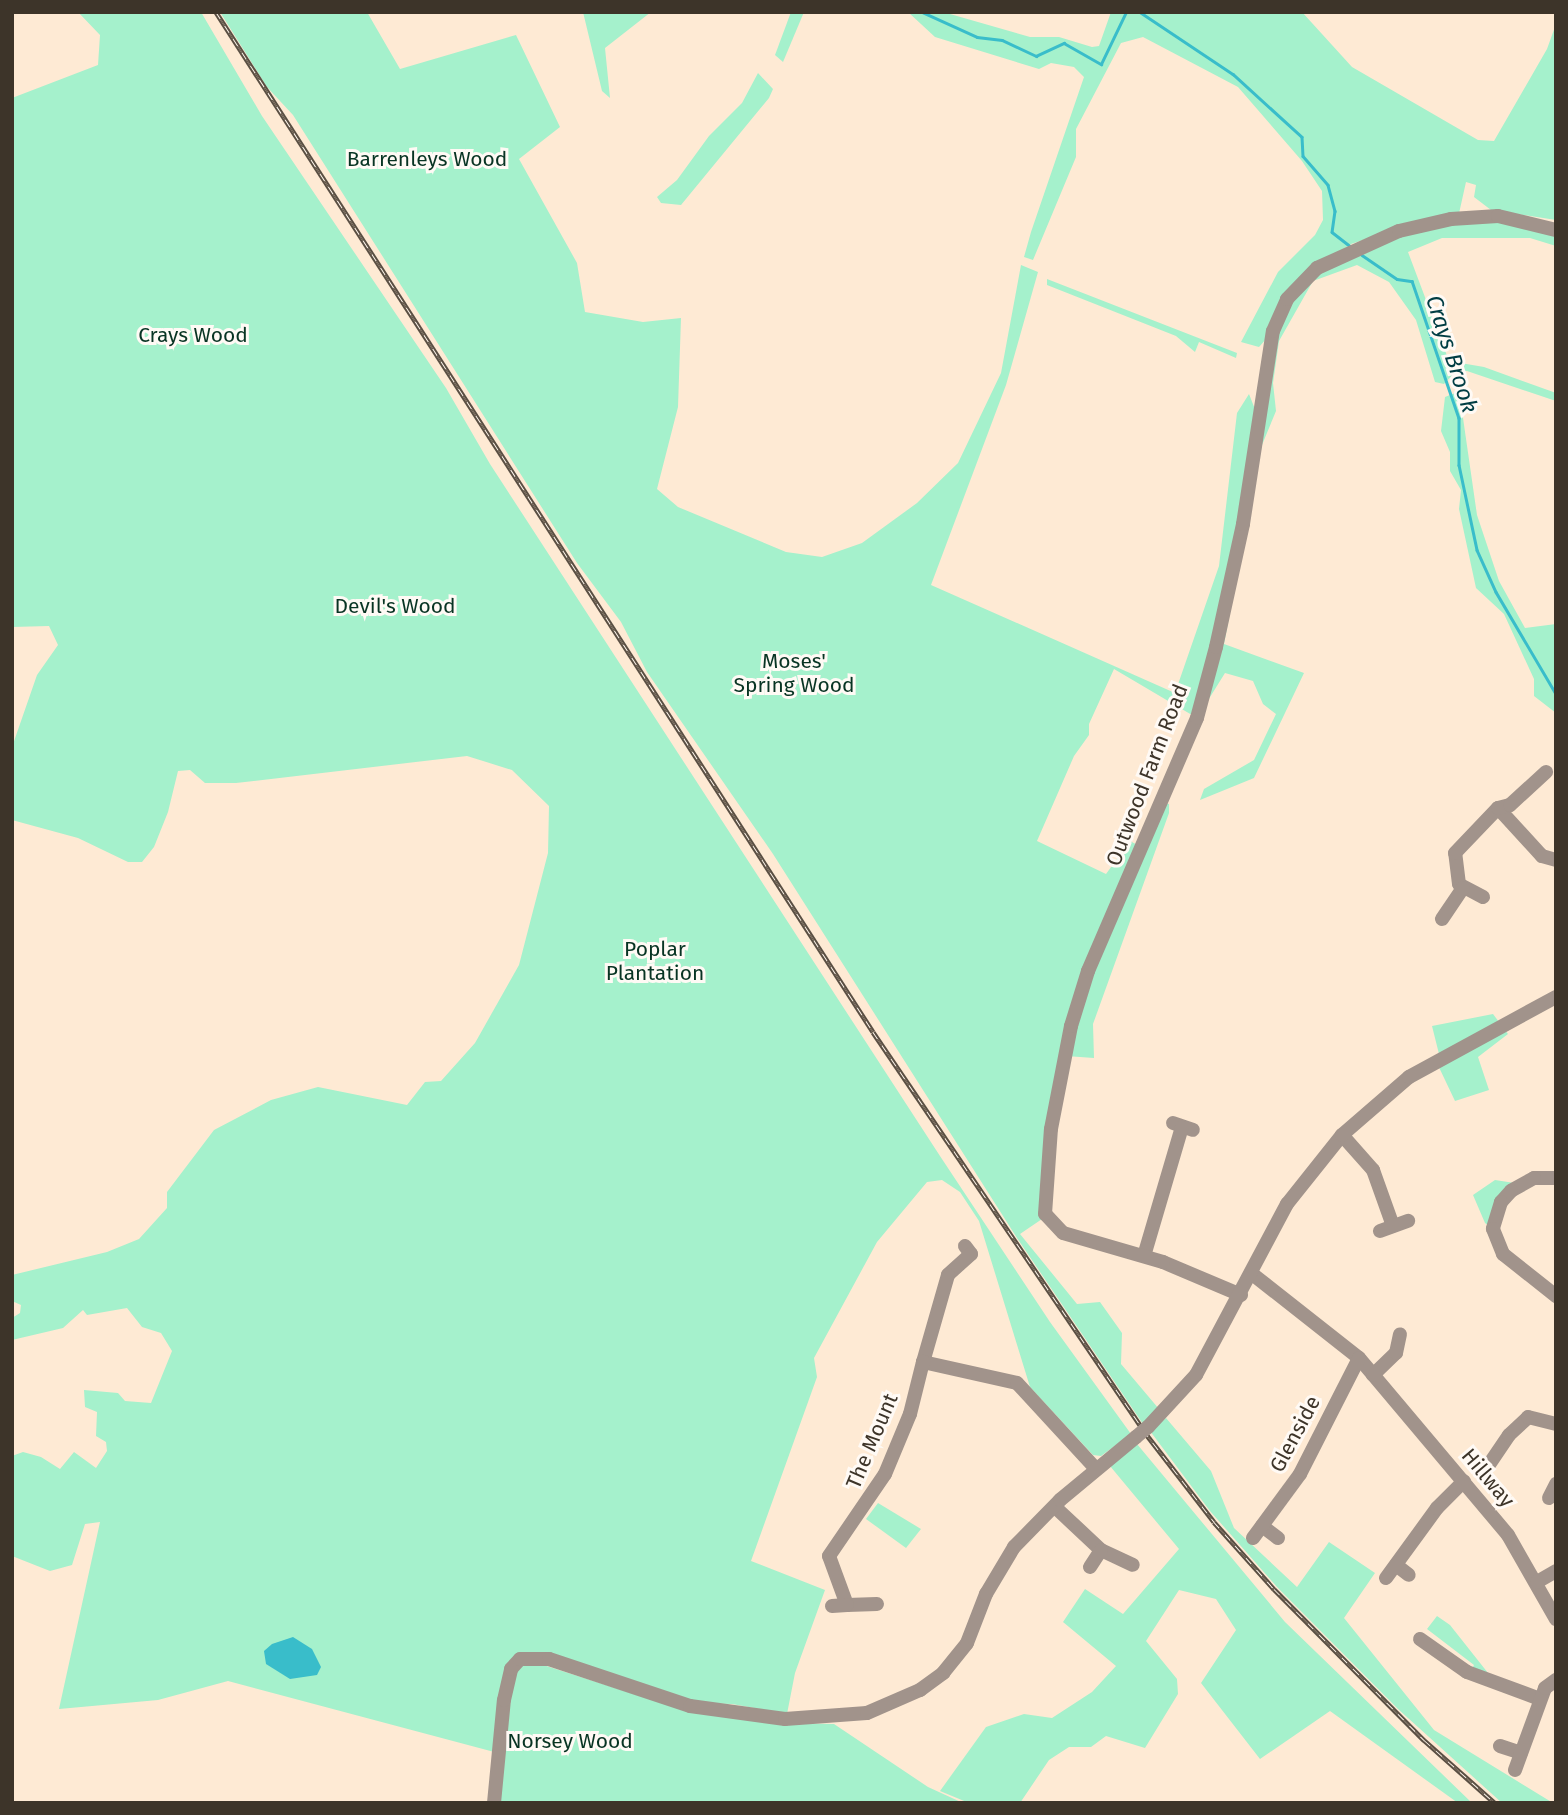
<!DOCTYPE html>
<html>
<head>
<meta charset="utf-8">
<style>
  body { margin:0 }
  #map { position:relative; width:1568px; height:1815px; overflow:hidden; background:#feead4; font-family:"Fira Sans",sans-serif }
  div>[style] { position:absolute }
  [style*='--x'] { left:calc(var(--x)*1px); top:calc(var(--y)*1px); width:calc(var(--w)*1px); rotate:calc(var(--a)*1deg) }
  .green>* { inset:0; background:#a5f1cc }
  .water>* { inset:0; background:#39bdca }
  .stream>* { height:2.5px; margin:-1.25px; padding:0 1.25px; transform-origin:1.25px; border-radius:1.25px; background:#39bdca }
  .minor>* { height:14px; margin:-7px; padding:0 7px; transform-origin:7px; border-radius:7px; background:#a1938b }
  .rail>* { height:5px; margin-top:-2.5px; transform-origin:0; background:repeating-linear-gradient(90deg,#fffaf5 0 8px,#5a4f43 0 16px); box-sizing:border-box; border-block:2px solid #5a4f43 }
  .minor-bridge>* { height:14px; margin:-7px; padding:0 7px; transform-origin:7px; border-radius:7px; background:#a1938b }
  span { translate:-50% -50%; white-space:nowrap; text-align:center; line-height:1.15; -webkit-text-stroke:6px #fffaf5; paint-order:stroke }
  .park-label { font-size:21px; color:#083423 }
  .street-label { font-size:21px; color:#3d3429 }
  .water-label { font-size:23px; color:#003d43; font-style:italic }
  .frame { position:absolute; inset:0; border:14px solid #3d3429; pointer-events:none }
</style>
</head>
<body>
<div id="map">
  <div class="green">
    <i style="clip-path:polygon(78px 12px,201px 12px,262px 116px,446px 388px,490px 464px,940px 1156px,1050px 1322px,1131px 1434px,1101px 1456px,1093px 1455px,1030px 1387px,979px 1221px,960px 1192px,942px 1180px,927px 1182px,877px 1242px,814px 1358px,817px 1377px,751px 1561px,825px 1590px,795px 1673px,787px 1714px,732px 1704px,690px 1703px,534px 1662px,690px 1712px,786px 1723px,834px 1724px,928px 1787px,963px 1803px,496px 1803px,513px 1684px,498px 1753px,228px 1681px,158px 1700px,59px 1709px,100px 1522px,85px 1524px,72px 1565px,50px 1571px,12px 1556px,12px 1456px,23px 1452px,41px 1457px,60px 1469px,74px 1452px,96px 1468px,107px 1451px,106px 1442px,96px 1436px,97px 1412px,85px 1407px,84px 1390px,118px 1393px,125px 1401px,151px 1403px,172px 1351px,161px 1333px,142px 1327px,127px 1308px,87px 1315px,83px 1310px,63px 1328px,12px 1340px,12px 1318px,20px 1313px,21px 1305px,12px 1301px,12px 1275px,107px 1252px,139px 1239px,167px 1208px,167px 1192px,214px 1130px,271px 1100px,318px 1087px,407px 1105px,425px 1082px,441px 1081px,475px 1043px,519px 965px,548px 853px,549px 806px,512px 770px,467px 756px,236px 783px,205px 783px,190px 770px,178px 771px,168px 812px,154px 847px,142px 862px,128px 862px,78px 838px,12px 820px,12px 747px,37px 675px,58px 645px,49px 626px,12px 627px,12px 98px,98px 65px,100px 35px)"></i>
    <i style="clip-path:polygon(220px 12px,367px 12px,400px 69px,516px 35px,560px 127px,519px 159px,577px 263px,585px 312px,643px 322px,681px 318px,678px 407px,657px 489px,678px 507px,786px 552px,822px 557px,862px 543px,917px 503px,958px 463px,1001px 373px,1021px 265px,1038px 272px,1006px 385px,931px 585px,1175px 693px,1219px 566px,1237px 413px,1249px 394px,1258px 417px,1273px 331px,1259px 347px,1241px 342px,1278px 272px,1315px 235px,1323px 220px,1322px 191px,1302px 161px,1238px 87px,1143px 37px,1121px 43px,1076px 129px,1076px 157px,1033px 260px,1024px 257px,1031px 232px,1084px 77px,1074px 67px,1051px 63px,1039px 69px,935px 37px,908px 12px,943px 12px,1030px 37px,1059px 37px,1092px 47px,1099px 46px,1111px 12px,1302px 12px,1352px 67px,1478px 140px,1494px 141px,1547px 49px,1556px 24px,1556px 220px,1491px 210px,1474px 197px,1476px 185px,1466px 182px,1458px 218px,1408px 225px,1351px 244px,1317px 268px,1394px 233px,1490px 218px,1556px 232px,1556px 246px,1530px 238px,1442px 238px,1408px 252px,1449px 361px,1484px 367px,1556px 393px,1556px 401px,1467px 371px,1455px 372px,1444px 384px,1435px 382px,1416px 320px,1389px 282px,1357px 265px,1313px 281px,1279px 341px,1273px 383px,1276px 411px,1262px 445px,1224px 644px,1304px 673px,1254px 778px,1200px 800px,1204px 789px,1254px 760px,1276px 714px,1263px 704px,1253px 681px,1225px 673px,1197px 718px,1114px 669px,1089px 724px,1089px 735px,1074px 756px,1037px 841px,1106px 874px,1130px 841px,1143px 848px,1071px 1026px,1042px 1219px,1020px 1234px,1077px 1304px,1100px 1302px,1122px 1333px,1121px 1364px,1159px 1409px,1143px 1424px,1017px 1238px,773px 854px,647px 672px,621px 622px,577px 563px,293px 115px,267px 87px)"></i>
    <i style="clip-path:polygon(583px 12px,651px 12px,605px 48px,610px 98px,602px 91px)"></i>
    <i style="clip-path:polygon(791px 12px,804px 12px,783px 62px,775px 55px)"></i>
    <i style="clip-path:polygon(758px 73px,773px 89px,769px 98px,681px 205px,661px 203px,657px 197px,677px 180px,709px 136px,742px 103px)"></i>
    <i style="clip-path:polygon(1047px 279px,1237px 353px,1236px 358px,1199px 342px,1195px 352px,1176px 336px,1047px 285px)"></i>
    <i style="clip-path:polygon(1455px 393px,1462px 411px,1477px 515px,1499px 581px,1525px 628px,1556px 624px,1556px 713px,1534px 696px,1534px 679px,1504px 614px,1476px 588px,1459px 509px,1461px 490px,1450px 471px,1450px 452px,1441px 431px,1445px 397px)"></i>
    <i style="clip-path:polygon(1165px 803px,1169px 804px,1169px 813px,1093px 1024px,1094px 1058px,1066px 1056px,1090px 971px)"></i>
    <i style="clip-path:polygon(1493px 1014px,1508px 1034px,1478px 1057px,1489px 1090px,1455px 1101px,1436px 1061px,1440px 1058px,1432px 1026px)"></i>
    <i style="clip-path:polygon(1495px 1180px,1521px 1184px,1511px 1191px,1493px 1229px,1485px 1223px,1473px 1195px)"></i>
    <i style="clip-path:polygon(1166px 1418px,1211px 1471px,1234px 1528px,1297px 1587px,1329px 1542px,1375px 1573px,1344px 1618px,1434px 1730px,1553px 1803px,1502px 1803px,1398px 1709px,1277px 1587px,1210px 1511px,1150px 1431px)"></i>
    <i style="clip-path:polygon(1137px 1444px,1285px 1622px,1472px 1803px,1458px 1803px,1330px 1711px,1260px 1759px,1201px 1683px,1236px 1630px,1216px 1599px,1179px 1590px,1146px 1641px,1177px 1679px,1178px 1694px,1145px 1748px,1106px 1736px,1091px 1747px,1069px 1747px,1049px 1760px,1020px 1803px,969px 1803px,940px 1791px,986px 1727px,1024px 1714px,1052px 1718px,1092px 1692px,1116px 1666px,1063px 1622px,1085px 1589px,1123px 1614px,1179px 1549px,1110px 1466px)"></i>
    <i style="clip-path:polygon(878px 1503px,921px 1529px,906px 1548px,866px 1519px)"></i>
    <i style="clip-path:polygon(1437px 1616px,1450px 1625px,1488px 1673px,1472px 1669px,1474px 1665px,1427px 1629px)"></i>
  </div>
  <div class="water">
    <i style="clip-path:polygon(293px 1637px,312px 1649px,321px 1667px,317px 1675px,290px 1679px,266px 1664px,264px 1651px,272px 1644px)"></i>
  </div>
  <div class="stream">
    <i style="--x:922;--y:12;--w:60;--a:24.4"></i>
    <i style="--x:977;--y:37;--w:25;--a:7"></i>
    <i style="--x:1002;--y:40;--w:38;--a:25"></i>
    <i style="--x:1036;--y:56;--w:31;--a:-25"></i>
    <i style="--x:1064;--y:43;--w:43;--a:29.6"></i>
    <i style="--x:1101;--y:64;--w:58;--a:-64.3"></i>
    <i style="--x:1140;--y:12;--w:112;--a:33.7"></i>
    <i style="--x:1233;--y:74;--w:93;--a:42.4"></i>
    <i style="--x:1302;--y:137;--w:19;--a:87"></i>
    <i style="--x:1303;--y:156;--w:38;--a:49"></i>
    <i style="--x:1328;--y:185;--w:27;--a:75"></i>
    <i style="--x:1335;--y:211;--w:21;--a:98"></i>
    <i style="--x:1332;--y:232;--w:24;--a:38"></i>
    <i style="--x:1362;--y:255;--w:42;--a:34.4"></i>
    <i style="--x:1397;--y:279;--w:15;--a:8"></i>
    <i style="--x:1412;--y:281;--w:145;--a:71.1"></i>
    <i style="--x:1459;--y:418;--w:47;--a:90"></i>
    <i style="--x:1459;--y:465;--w:87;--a:78"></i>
    <i style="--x:1477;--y:550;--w:46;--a:65.7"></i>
    <i style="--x:1496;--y:592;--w:118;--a:59.5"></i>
  </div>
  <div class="minor">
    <i style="--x:1498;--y:808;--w:65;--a:47.5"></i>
    <i style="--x:1542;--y:856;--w:15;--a:16"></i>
    <i style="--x:1483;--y:897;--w:27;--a:-152"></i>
    <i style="--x:1459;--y:884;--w:31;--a:-97"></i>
    <i style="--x:1455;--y:853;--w:62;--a:-46.3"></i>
    <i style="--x:1498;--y:808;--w:12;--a:-14"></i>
    <i style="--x:1510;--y:805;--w:49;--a:-42.5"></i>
    <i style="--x:1442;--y:919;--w:37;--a:-56"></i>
    <i style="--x:1173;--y:1123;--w:21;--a:19"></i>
    <i style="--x:1342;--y:1135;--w:47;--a:48.5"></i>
    <i style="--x:1373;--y:1170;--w:59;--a:70.3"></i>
    <i style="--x:1556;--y:1178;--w:22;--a:180"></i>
    <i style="--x:1534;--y:1178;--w:26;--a:151"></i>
    <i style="--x:1511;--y:1191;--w:15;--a:132"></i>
    <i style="--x:1501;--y:1202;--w:28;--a:107"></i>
    <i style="--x:1493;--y:1229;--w:27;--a:68"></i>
    <i style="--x:1503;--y:1254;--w:68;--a:38.4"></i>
    <i style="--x:1380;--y:1231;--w:30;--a:-20"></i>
    <i style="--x:965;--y:1246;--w:10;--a:53"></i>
    <i style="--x:971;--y:1254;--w:31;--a:138"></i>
    <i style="--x:948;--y:1275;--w:91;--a:106"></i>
    <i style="--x:923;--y:1362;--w:96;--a:12.6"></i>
    <i style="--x:1017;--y:1383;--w:117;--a:47.4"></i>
    <i style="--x:1144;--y:1256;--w:134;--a:-73.6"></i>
    <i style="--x:1251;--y:1273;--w:137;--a:38.2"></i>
    <i style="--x:1359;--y:1358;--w:231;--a:49.9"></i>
    <i style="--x:1508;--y:1535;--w:97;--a:60.3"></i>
    <i style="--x:1241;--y:1295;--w:85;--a:-157.1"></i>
    <i style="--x:1163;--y:1262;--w:104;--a:-163.8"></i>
    <i style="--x:1063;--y:1233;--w:26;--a:-133"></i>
    <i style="--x:1045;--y:1214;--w:85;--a:-86"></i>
    <i style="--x:1051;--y:1129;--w:105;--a:-79"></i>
    <i style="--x:1071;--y:1026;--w:58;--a:-72.8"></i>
    <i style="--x:1088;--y:971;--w:275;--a:-66.7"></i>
    <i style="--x:1197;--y:718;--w:73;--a:-75"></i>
    <i style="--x:1216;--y:647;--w:126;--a:-77.6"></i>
    <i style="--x:1243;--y:524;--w:195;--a:-81.2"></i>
    <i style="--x:1273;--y:331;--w:35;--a:-66"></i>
    <i style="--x:1287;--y:299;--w:43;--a:-45.9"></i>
    <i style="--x:1317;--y:268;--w:90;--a:-24.3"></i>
    <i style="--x:1399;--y:231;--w:53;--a:-13"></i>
    <i style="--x:1451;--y:219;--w:47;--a:-3.7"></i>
    <i style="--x:1498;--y:216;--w:60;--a:13.6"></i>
    <i style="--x:1373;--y:1375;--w:32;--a:-44"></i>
    <i style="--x:1396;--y:1353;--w:19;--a:-78"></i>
    <i style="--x:1148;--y:1427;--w:71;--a:-47.3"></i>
    <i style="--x:1196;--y:1375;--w:194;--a:-62"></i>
    <i style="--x:1287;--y:1204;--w:88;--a:-51.4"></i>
    <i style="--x:1342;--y:1135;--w:89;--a:-40.9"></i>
    <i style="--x:1409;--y:1077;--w:167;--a:-28.6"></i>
    <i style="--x:1486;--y:1469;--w:41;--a:-55.9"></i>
    <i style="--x:1509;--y:1435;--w:26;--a:-43"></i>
    <i style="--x:1528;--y:1417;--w:29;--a:14"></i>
    <i style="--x:1549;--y:1498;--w:16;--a:-63"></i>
    <i style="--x:1055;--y:1507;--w:63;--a:43.1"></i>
    <i style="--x:1101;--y:1550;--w:35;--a:25"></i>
    <i style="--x:1262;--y:1526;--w:20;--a:37"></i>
    <i style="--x:1253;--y:1538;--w:79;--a:-53.7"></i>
    <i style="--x:1300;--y:1474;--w:130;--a:-63"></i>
    <i style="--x:1396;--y:1565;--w:16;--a:38"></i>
    <i style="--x:1090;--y:1567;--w:20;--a:-57"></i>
    <i style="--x:1386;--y:1578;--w:87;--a:-53.9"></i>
    <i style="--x:1437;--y:1508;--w:38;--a:-45"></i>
    <i style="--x:1537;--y:1582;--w:22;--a:-30"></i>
    <i style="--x:877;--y:1604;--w:30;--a:178"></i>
    <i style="--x:847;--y:1605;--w:52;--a:-110.2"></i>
    <i style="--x:829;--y:1556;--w:99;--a:-55.7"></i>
    <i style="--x:885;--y:1474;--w:65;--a:-67.4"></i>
    <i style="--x:910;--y:1414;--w:54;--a:-76"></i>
    <i style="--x:832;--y:1606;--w:15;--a:-4"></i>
    <i style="--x:1420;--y:1639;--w:57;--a:35.1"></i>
    <i style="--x:1467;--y:1672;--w:78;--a:20.3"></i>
    <i style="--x:1500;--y:1746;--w:22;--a:18"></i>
    <i style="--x:1515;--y:1770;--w:87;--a:-69.9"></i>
    <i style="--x:1545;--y:1688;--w:14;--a:-36"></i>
    <i style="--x:494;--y:1803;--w:103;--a:-84.5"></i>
    <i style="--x:504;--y:1700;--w:32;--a:-77"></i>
    <i style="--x:511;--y:1669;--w:13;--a:-48"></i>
    <i style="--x:520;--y:1659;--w:29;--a:0"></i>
    <i style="--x:549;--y:1659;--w:149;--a:18.4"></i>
    <i style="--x:690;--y:1706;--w:96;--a:7.8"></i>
    <i style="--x:785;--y:1719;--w:82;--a:-4.2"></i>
    <i style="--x:867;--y:1713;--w:58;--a:-23.5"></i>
    <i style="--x:920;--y:1690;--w:29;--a:-36"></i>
    <i style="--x:943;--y:1673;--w:38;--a:-51"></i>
    <i style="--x:967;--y:1643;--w:53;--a:-68.8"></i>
    <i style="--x:986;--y:1594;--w:55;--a:-59.2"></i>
    <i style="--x:1014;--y:1547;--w:66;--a:-45.6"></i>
    <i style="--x:1060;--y:1500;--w:99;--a:-39.7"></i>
  </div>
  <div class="rail">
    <i style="--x:216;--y:12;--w:1213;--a:57.21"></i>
    <i style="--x:873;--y:1032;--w:481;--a:55.8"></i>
    <i style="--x:1143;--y:1430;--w:116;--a:52.3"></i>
    <i style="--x:1214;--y:1522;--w:90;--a:48.2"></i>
    <i style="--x:1274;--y:1589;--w:213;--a:45.2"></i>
    <i style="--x:1424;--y:1740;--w:95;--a:41.6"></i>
  </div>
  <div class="minor-bridge">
    <i style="--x:1136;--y:1437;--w:16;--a:-40"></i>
  </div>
  <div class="park-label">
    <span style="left:427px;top:159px">Barrenleys Wood</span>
    <span style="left:193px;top:335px">Crays Wood</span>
    <span style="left:395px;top:606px">Devil's Wood</span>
    <span style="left:794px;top:673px">Moses'<br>Spring Wood</span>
    <span style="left:655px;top:961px">Poplar<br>Plantation</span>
    <span style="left:570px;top:1741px">Norsey Wood</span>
  </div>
  <div class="street-label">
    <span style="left:1147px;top:775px;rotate:-69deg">Outwood Farm Road</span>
    <span style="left:1295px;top:1434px;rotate:-62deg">Glenside</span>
    <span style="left:872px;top:1441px;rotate:-67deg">The Mount</span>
    <span style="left:1488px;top:1478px;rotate:50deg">Hillway</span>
  </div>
  <div class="water-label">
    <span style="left:1452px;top:354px;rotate:72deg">Crays Brook</span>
  </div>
  <div class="frame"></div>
</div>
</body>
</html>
